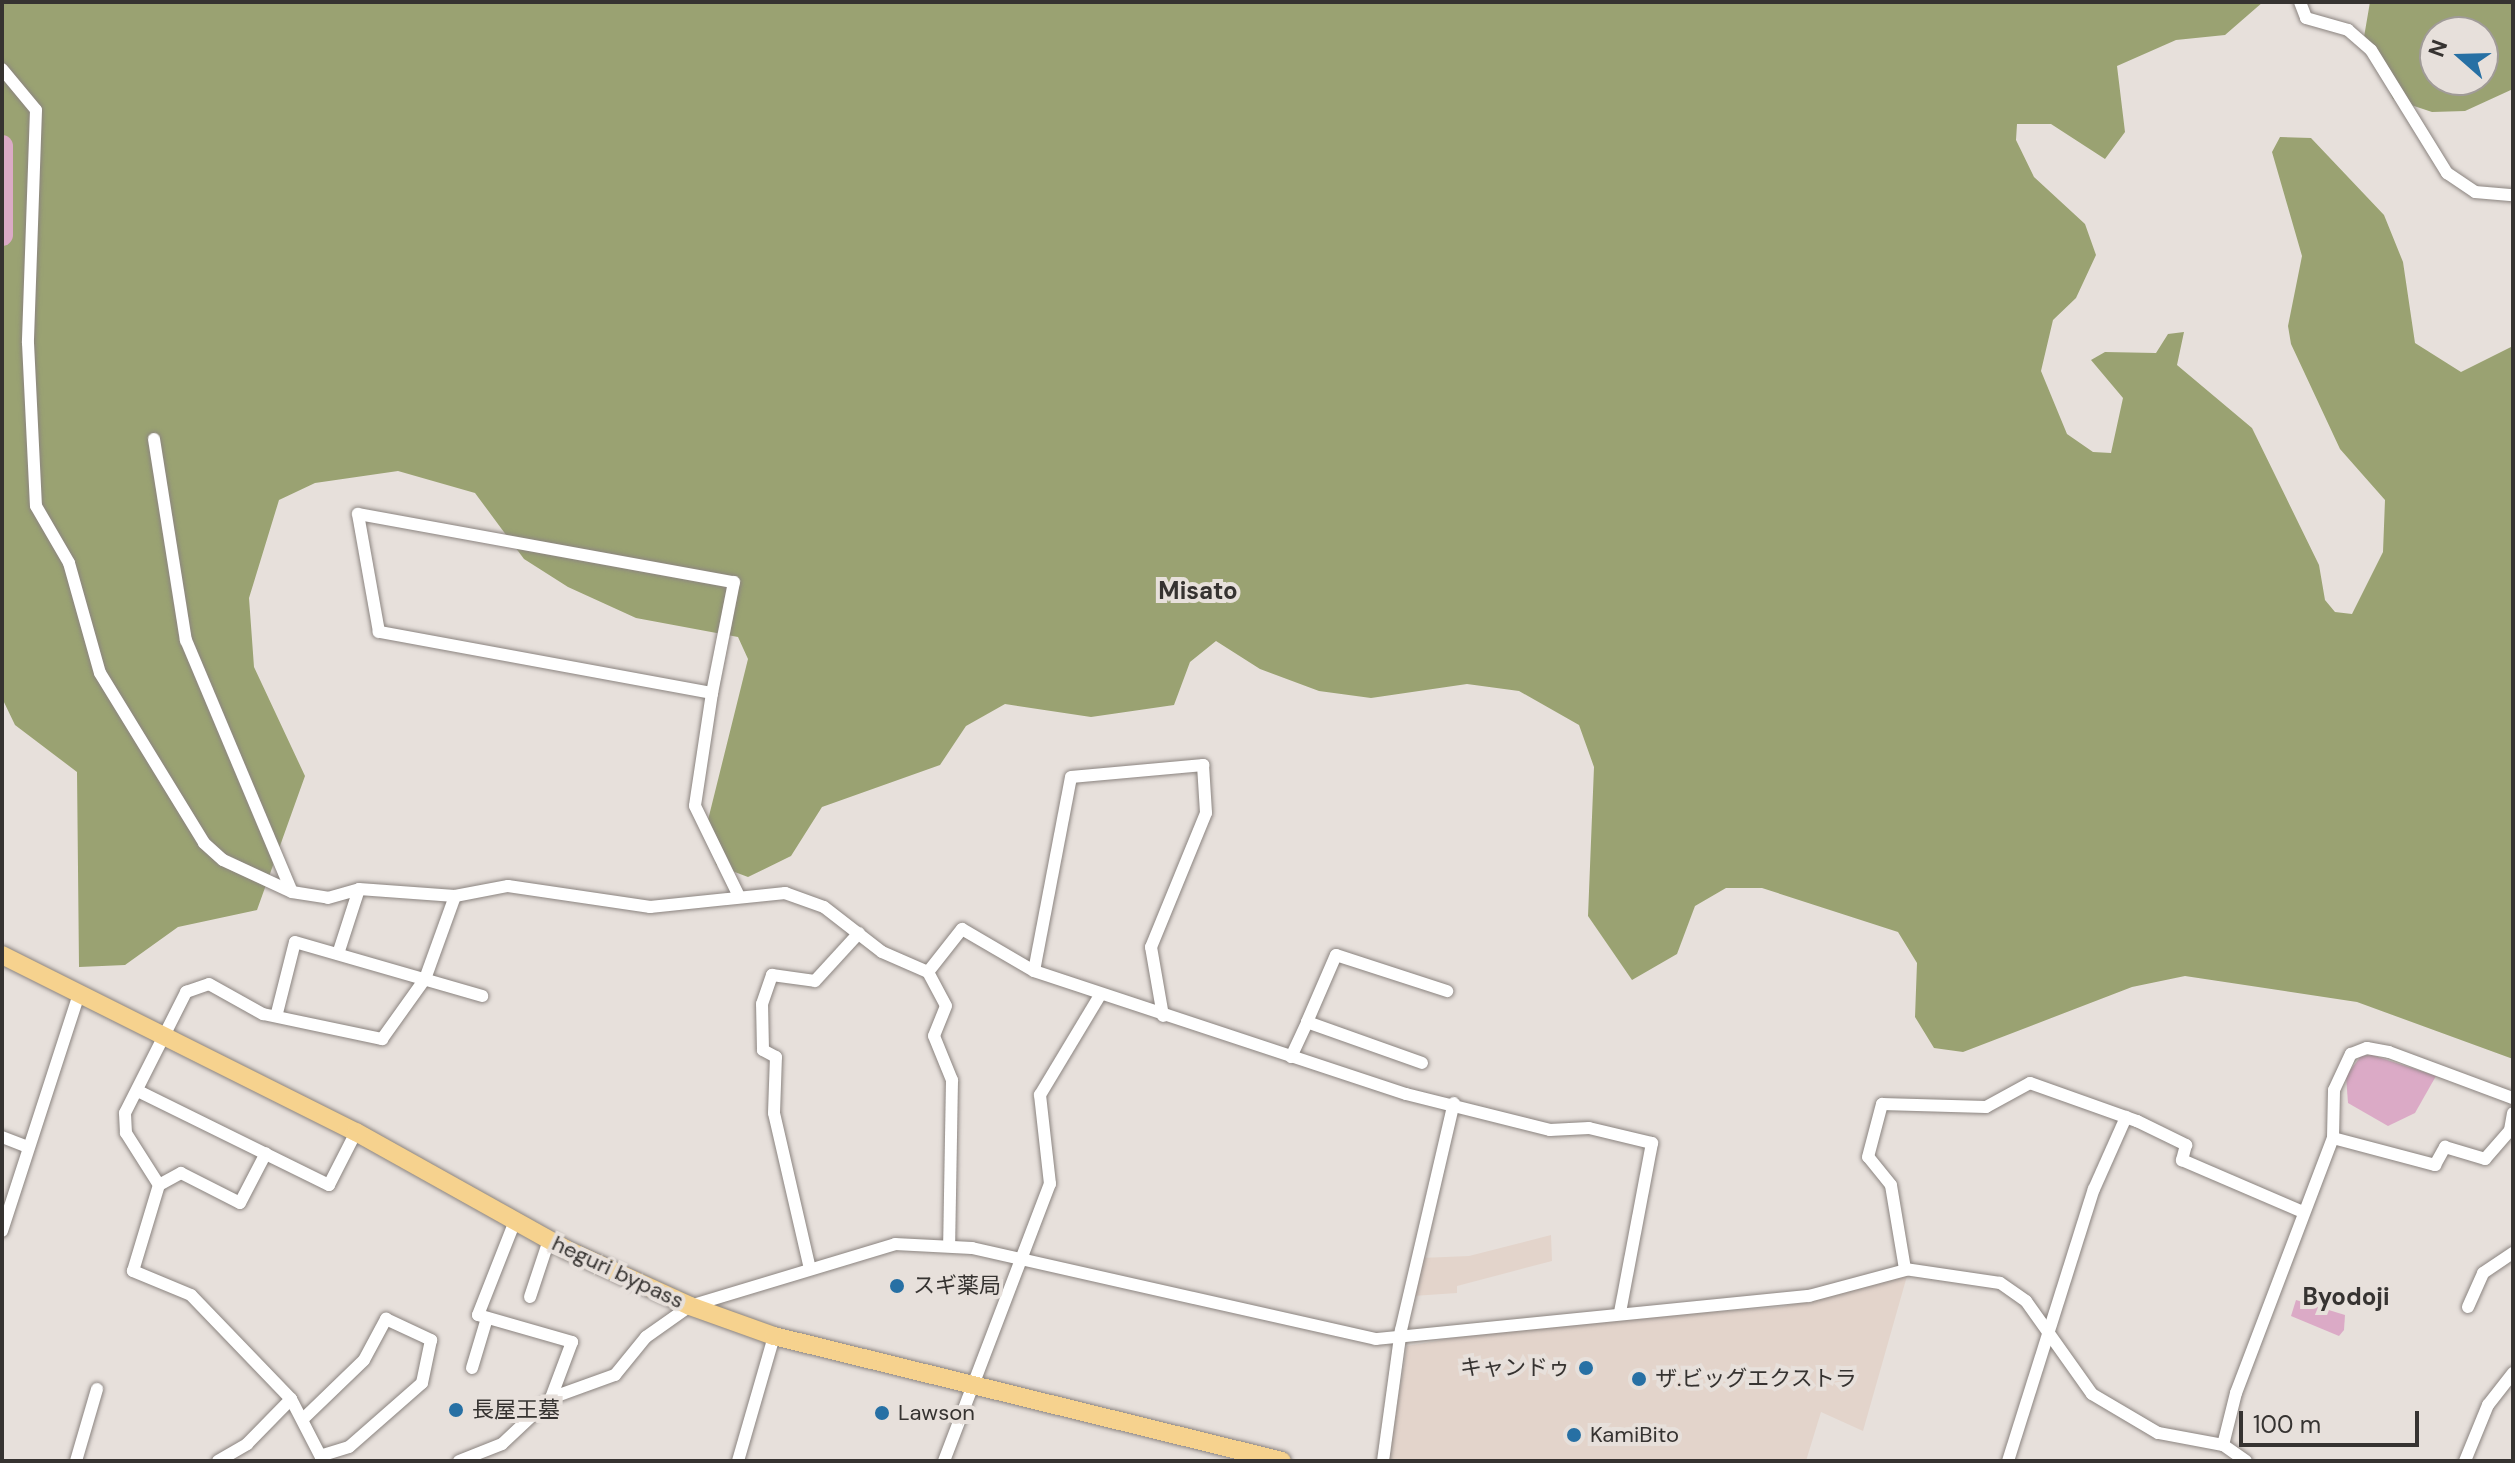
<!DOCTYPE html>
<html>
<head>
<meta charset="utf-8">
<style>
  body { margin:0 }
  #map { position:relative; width:2515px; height:1463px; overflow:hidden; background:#e7e0db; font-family:"DM Sans","Noto Sans JP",sans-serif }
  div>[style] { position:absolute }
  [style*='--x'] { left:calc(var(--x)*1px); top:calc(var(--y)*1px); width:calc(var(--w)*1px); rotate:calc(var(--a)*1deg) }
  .built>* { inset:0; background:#e3d4cb }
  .forest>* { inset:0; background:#9aa272 }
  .water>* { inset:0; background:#dbaac6 }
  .river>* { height:22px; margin:-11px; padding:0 11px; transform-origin:11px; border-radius:11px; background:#dbaac6 }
  .roads { filter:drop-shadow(0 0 2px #8b8480) drop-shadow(0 0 2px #8b8480) }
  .minor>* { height:12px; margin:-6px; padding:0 6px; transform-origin:6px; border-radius:6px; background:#fff }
  .highway>* { height:18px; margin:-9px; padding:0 9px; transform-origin:9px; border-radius:9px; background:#f6d28e }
  .dots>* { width:22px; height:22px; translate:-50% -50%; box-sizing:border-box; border:4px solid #e7e0db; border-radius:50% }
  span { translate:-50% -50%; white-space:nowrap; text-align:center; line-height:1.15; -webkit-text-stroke:8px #e7e0db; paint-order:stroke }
  .street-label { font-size:22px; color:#363331 }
  .poi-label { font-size:22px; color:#363331 }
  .left { translate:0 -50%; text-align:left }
  .right { translate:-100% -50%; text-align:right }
  .neighbourhood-label { font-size:24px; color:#363331; font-weight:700 }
  .frame { position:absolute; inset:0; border:4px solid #363331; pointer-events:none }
  .north { position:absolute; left:2419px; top:16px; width:80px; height:80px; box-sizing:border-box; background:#e7e0db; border:2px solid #a09b97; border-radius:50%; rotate:290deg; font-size:22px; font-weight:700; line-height:32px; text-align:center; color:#363331 }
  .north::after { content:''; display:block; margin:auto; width:28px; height:36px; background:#2770a4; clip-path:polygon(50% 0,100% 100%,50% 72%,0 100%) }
  .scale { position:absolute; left:2239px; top:1411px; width:180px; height:36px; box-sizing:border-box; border:4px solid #363331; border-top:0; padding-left:10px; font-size:24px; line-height:28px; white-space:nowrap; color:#363331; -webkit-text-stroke:6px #e7e0db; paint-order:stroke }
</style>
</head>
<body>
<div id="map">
  <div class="built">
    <i style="clip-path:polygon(1551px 1235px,1552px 1261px,1457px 1286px,1457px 1293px,1413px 1296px,1421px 1258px,1469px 1256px)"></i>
    <i style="clip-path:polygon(1907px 1276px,1863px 1431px,1821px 1412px,1806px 1461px,1388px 1461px,1407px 1346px,1536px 1324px,1782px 1307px)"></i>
  </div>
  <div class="forest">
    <i style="clip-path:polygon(2px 2px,2263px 2px,2225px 35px,2176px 40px,2117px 66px,2125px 132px,2105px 159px,2051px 124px,2017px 124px,2016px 140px,2034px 177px,2085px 224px,2096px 255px,2076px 298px,2053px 320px,2041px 371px,2067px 434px,2093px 452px,2111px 453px,2123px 398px,2091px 360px,2105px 352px,2156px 353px,2168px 334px,2184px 332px,2177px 365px,2252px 428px,2319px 565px,2325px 600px,2335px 612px,2352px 614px,2383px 552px,2385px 500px,2340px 449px,2291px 344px,2288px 326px,2302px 256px,2272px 152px,2280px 137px,2311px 138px,2384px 215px,2403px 262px,2415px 343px,2461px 372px,2513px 346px,2513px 1059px,2357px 1002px,2185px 976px,2132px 987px,1963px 1052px,1934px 1048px,1915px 1017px,1917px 963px,1898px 932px,1762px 888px,1726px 888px,1695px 906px,1677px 954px,1632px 980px,1588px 916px,1594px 767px,1579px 725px,1519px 691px,1467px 684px,1371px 698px,1319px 691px,1260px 669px,1216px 641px,1190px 662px,1174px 705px,1091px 717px,1005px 704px,966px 726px,940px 765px,822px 807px,791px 856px,748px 877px,716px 865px,708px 820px,748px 659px,738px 637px,636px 618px,568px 587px,524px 559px,475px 493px,398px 471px,315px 483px,279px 500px,249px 598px,254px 667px,305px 776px,257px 910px,178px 927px,125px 965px,79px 967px,77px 772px,15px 725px,2px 698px)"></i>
    <i style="clip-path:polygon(evenodd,2370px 2px,2513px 2px,2513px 89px,2465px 111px,2432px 112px,2393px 99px,2364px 37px,2370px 2px,2435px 32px,2483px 32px,2483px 80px,2435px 80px,2435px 32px)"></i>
  </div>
  <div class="water">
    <i style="clip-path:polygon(2372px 1055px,2436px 1076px,2415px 1113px,2388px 1126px,2348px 1103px,2346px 1076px,2361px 1056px)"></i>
    <i style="clip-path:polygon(2296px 1300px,2345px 1315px,2344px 1330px,2339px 1336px,2291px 1316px)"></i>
  </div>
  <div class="river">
    <i style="--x:2;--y:146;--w:89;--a:90"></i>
  </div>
  <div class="roads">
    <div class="minor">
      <i style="--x:2300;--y:2;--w:17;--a:69"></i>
      <i style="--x:2306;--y:18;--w:44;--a:15.9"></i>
      <i style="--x:2348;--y:30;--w:30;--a:41"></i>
      <i style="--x:2371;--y:50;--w:145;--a:58.3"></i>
      <i style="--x:2447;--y:173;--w:34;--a:34"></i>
      <i style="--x:2475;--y:192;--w:38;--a:5"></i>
      <i style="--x:2;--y:69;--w:53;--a:50.3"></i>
      <i style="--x:36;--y:110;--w:233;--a:92"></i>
      <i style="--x:28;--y:343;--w:163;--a:87.2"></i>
      <i style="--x:36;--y:506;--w:66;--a:59.9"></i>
      <i style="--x:69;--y:563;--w:114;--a:74.3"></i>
      <i style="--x:100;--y:673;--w:199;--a:58.5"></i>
      <i style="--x:204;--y:843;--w:25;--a:42"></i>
      <i style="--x:223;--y:860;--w:76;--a:24.9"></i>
      <i style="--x:292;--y:892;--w:36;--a:9"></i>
      <i style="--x:328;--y:898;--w:32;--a:-16"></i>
      <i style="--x:359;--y:889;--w:96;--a:4.2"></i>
      <i style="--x:455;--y:896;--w:54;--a:-10.7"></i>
      <i style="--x:508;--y:886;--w:144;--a:8.4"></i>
      <i style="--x:650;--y:907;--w:136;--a:-5.9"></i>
      <i style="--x:785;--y:893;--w:41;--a:19.7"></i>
      <i style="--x:824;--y:907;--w:73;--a:37.8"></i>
      <i style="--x:882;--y:952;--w:50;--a:23.5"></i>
      <i style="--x:928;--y:972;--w:55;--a:-51.7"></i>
      <i style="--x:962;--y:929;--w:83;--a:30.3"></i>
      <i style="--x:1034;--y:971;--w:392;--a:18.3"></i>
      <i style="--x:1406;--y:1094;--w:148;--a:14"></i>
      <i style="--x:1550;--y:1130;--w:39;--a:-3"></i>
      <i style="--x:1589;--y:1128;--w:65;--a:13.4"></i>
      <i style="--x:1652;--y:1143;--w:173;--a:100.7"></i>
      <i style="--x:154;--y:439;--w:204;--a:81"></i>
      <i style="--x:186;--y:640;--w:273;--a:67.2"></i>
      <i style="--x:358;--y:514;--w:382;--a:10.3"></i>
      <i style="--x:734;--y:582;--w:113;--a:101.2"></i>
      <i style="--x:712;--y:693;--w:339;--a:-169.6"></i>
      <i style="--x:379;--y:632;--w:120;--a:-100.1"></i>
      <i style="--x:712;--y:693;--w:114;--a:98.6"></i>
      <i style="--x:695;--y:806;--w:98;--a:64"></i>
      <i style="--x:338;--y:954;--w:68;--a:-72.1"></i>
      <i style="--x:1034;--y:971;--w:197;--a:-79.2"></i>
      <i style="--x:1071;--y:777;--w:133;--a:-5.2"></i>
      <i style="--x:1203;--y:765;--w:48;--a:86.4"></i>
      <i style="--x:1206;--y:813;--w:145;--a:112.3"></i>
      <i style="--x:1151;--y:947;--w:70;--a:80.1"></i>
      <i style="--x:928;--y:972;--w:38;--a:62"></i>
      <i style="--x:946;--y:1006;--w:32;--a:112"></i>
      <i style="--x:934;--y:1036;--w:48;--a:67.8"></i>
      <i style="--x:952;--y:1080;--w:165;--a:91"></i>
      <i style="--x:277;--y:1013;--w:73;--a:-75.8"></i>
      <i style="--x:295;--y:942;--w:195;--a:16.1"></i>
      <i style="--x:1307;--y:1022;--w:73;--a:-66.6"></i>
      <i style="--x:1336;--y:955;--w:117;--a:18"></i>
      <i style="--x:1291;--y:1057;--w:38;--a:-65"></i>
      <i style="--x:1307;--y:1022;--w:122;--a:19.6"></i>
      <i style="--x:138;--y:1091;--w:213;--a:26.2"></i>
      <i style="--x:329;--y:1185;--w:59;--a:-63"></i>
      <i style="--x:2;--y:1137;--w:28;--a:21"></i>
      <i style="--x:2333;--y:1138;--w:106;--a:14.8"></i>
      <i style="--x:2435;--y:1165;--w:21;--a:-61"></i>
      <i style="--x:2445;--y:1147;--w:42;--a:16.7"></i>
      <i style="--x:2485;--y:1159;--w:38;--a:-49"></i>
      <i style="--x:2510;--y:1130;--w:17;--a:-80"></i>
      <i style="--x:159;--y:1185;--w:25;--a:-29"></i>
      <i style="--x:181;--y:1173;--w:66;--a:27"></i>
      <i style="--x:240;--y:1203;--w:56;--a:-62.5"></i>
      <i style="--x:515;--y:1221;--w:101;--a:111.5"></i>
      <i style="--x:478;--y:1315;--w:98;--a:16"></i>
      <i style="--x:572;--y:1342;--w:60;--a:110.6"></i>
      <i style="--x:2;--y:1231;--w:249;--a:-72"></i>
      <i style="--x:810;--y:1269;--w:160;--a:-103"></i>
      <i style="--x:774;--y:1113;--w:56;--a:-88"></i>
      <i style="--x:776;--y:1057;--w:15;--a:-152"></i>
      <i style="--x:763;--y:1050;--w:46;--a:-91.2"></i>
      <i style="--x:762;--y:1004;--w:31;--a:-71"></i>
      <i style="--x:772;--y:975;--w:43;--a:7.9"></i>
      <i style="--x:815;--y:981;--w:65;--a:-47.5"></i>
      <i style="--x:530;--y:1297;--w:60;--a:-71.6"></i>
      <i style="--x:2468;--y:1307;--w:37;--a:-66"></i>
      <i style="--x:2483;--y:1273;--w:36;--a:-34"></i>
      <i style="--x:472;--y:1368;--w:52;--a:-73.3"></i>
      <i style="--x:304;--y:1418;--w:83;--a:-44"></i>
      <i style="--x:364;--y:1360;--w:47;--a:-61.8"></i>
      <i style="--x:386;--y:1319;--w:50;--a:25"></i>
      <i style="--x:431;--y:1340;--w:44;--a:101.8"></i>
      <i style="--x:422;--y:1383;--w:97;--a:138.8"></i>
      <i style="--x:349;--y:1447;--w:28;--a:163"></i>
      <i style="--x:2223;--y:1445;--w:54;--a:-76"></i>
      <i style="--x:2236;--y:1393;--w:273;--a:-69.2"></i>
      <i style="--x:2333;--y:1138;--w:48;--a:-88.8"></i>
      <i style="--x:2334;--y:1090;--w:40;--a:-65"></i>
      <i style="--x:2351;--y:1054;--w:17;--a:-21"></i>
      <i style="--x:2367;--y:1048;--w:22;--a:10"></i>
      <i style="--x:2389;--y:1052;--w:132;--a:20.4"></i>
      <i style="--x:76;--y:1461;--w:75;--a:-73.7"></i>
      <i style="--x:218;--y:1461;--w:34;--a:-30"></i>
      <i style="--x:247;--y:1444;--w:63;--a:-45.6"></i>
      <i style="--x:323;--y:1461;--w:70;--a:-117.3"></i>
      <i style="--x:291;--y:1399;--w:144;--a:-133.9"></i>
      <i style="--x:191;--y:1295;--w:63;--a:-157.5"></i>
      <i style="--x:133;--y:1271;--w:90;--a:-73.2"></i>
      <i style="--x:159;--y:1185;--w:62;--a:-122.4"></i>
      <i style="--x:126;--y:1133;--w:20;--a:-93"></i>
      <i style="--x:125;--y:1113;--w:136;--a:-63.2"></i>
      <i style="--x:186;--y:992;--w:24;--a:-19"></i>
      <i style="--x:209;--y:984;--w:62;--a:29.1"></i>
      <i style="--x:263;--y:1014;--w:122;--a:11.9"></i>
      <i style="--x:382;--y:1039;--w:74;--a:-54.4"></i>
      <i style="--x:425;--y:979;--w:88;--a:-70.1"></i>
      <i style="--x:459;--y:1461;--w:46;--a:-21.6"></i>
      <i style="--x:502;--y:1444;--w:67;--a:-43.2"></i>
      <i style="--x:551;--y:1398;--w:68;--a:-19.8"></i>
      <i style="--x:615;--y:1375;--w:49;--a:-50.8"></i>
      <i style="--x:646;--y:1337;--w:54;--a:-35.2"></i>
      <i style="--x:690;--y:1306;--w:214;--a:-16.8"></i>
      <i style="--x:895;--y:1244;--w:77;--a:3"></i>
      <i style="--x:972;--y:1248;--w:414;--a:12.7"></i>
      <i style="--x:1376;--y:1339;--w:435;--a:-5.7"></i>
      <i style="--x:1809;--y:1296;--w:100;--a:-15"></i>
      <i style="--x:738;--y:1461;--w:130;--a:-73.9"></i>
      <i style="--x:944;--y:1461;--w:297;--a:-69.1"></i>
      <i style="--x:1050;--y:1184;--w:90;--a:-96.4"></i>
      <i style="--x:1040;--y:1095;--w:117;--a:-59"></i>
      <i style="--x:1383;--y:1461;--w:132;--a:-82.2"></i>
      <i style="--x:1401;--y:1330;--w:233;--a:-76.9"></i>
      <i style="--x:2008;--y:1461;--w:285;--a:-72.5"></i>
      <i style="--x:2094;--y:1189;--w:79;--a:-66"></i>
      <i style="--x:2246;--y:1461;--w:28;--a:-145"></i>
      <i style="--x:2223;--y:1445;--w:66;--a:-169.5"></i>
      <i style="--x:2158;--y:1433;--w:77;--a:-149.4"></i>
      <i style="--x:2092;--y:1394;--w:114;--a:-125.4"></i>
      <i style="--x:2026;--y:1301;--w:32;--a:-145"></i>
      <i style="--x:2000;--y:1283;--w:96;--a:-171.6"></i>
      <i style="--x:1905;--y:1269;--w:85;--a:-99.5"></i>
      <i style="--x:1891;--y:1185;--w:36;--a:-129"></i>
      <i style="--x:1868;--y:1157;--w:55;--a:-75.2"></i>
      <i style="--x:1882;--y:1104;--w:104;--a:1.7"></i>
      <i style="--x:1986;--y:1107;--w:50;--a:-28.6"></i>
      <i style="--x:2030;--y:1083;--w:114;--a:19.6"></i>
      <i style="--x:2137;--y:1121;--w:55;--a:26.1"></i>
      <i style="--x:2186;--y:1145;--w:16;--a:105"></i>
      <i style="--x:2182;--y:1160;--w:132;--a:23.3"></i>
      <i style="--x:2465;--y:1461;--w:61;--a:-67.7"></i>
      <i style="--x:2488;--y:1405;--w:41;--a:-52"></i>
    </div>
    <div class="highway">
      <i style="--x:2;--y:955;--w:396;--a:26.6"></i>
      <i style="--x:356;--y:1132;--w:240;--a:29.2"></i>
      <i style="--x:565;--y:1249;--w:137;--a:24.5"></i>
      <i style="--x:690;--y:1306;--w:89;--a:19.7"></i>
      <i style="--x:774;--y:1336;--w:523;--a:13.82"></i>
    </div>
  </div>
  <div class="dots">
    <i style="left:897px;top:1286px;background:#2770a4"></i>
    <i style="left:1586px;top:1368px;background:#2770a4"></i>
    <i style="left:1639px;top:1379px;background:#2770a4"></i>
    <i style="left:456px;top:1410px;background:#2770a4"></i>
    <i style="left:882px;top:1413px;background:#2770a4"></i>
    <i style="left:1574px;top:1435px;background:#2770a4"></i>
  </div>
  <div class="street-label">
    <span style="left:618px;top:1272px;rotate:25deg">heguri bypass</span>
  </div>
  <div class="poi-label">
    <span class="left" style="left:913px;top:1286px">スギ薬局</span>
    <span class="right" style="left:1570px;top:1368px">キャンドゥ</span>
    <span class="left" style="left:1655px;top:1379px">ザ.ビッグエクストラ</span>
    <span class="left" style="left:472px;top:1410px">長屋王墓</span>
    <span class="left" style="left:898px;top:1413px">Lawson</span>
    <span class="left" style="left:1590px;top:1435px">KamiBito</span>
  </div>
  <div class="neighbourhood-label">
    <span style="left:1198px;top:591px">Misato</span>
    <span style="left:2346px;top:1297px">Byodoji</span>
  </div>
  <div class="frame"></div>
  <div class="north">N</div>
  <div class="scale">100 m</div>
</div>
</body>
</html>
